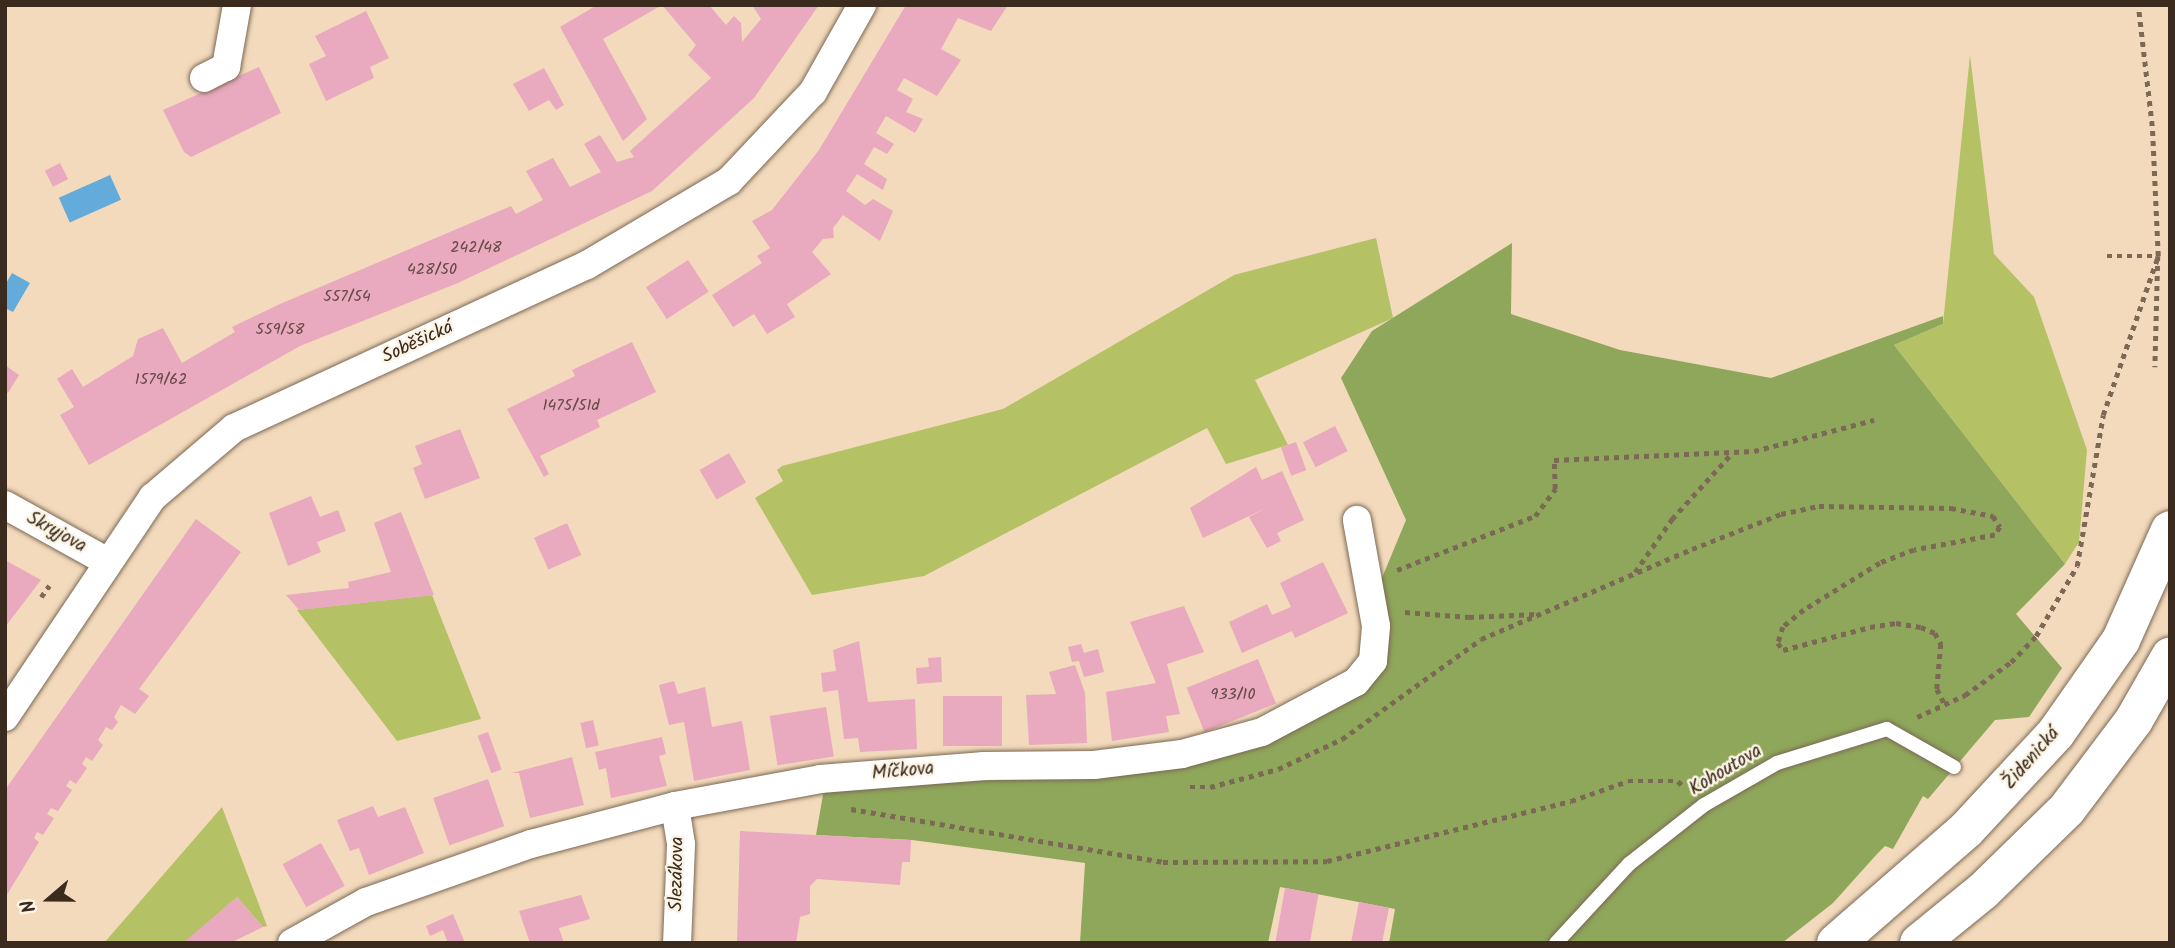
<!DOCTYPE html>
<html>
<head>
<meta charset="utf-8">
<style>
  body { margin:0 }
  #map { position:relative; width:2175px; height:948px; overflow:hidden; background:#f3dabc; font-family:Kalam,sans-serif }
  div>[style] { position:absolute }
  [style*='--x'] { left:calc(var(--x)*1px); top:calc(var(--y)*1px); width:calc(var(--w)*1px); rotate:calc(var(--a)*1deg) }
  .green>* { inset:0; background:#b4c164 }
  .forest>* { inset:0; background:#8fa75a }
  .water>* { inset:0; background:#63abda; transform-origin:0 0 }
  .building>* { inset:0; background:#e9a9be; transform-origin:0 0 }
  .path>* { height:4.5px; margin-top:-2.25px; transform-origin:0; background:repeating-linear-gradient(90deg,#7b6855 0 5px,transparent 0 10px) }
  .roads { filter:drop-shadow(0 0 2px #7b6855) drop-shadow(0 0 2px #7b6855) }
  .service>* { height:14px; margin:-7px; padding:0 7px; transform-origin:7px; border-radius:7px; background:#fff }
  .minor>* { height:28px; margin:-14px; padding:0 14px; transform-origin:14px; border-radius:14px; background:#fff }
  .trunk>* { height:38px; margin:-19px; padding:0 19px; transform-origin:19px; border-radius:19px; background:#fff }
  span { translate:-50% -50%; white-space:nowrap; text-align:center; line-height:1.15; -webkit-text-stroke:5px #fcf5e5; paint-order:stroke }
  .number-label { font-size:16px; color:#664a46 }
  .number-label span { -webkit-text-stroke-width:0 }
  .street-label { font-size:19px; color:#3b2a1e }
  .frame { position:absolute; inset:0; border:7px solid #3b2a1e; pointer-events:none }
  .north { position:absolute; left:14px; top:864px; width:70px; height:70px; -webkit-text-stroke:5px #fcf5e5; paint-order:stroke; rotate:250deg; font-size:19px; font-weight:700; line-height:28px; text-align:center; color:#3b2a1e }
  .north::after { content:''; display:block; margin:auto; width:24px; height:32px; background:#3b2a1e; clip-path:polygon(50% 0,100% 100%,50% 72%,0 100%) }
</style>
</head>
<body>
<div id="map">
  <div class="green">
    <i style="clip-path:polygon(1970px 55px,1994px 254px,2034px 297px,2087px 450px,2079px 542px,2065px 564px,1894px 345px,1943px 324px)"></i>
    <i style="clip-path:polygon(1376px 238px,1393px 318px,1255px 380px,1288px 445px,1226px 464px,1207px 428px,924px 576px,812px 595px,755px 498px,783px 481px,777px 470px,782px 466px,1003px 409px,1234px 275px)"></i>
    <i style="clip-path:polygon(432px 595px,481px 719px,397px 741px,297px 610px)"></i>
    <i style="clip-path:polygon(222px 807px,267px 926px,263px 927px,237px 897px,184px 943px,104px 943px)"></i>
  </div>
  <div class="forest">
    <i style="clip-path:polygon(1512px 243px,1511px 314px,1620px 350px,1771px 378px,1943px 316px,1943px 324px,1894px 345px,2065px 564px,2016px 614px,2062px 668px,2029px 717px,1995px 720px,1928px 799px,1923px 796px,1893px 849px,1885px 846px,1877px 854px,1833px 903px,1782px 943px,1389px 943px,1395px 909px,1280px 887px,1268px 943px,1080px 943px,1085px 863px,912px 840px,816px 835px,824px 789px,1097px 775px,1362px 691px,1379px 585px,1406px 520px,1341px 378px,1372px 331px)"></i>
  </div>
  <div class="water">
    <i style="left:110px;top:175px;width:27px;height:56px;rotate:66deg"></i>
    <i style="clip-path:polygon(12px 273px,30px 283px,13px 312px,5px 308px,5px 285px)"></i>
  </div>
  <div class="building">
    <i style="clip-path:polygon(597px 5px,709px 5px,726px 25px,734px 16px,741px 23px,742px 42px,761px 19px,752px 5px,819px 5px,754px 98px,652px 191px,458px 283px,300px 346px,89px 465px,60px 415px,74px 407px,57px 379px,72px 369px,83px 387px,133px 356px,138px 339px,163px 328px,182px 363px,235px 332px,232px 327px,280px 304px,511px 206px,516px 214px,543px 200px,526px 171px,553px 158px,570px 187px,601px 172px,584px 144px,600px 135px,617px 162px,634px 157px,630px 151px,711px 78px,688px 55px,696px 45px,662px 5px,603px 39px,647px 119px,623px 141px,560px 27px)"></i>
    <i style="clip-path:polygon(906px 5px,1008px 5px,991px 31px,958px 18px,941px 49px,961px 60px,937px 96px,904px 78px,897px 90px,913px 99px,906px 112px,923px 119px,915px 133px,886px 116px,876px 133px,894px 144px,887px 154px,874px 147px,864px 164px,887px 179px,883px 190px,857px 174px,846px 191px,865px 205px,873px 199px,893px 211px,880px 241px,843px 215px,833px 228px,834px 238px,823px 239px,812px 252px,831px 274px,787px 304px,795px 317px,767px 334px,754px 314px,733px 327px,712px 295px,762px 263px,757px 256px,770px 248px,752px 221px,772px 210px,819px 150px)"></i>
    <i style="clip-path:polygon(366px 11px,389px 58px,370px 67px,374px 78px,326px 101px,309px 64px,326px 56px,315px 36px)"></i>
    <i style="clip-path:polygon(259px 67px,281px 113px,191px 157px,184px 152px,163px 110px)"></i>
    <i style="clip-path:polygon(544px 68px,564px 105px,556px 110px,549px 100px,529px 111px,513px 84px)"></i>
    <i style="left:60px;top:163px;width:18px;height:17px;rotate:63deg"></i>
    <i style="left:688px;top:260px;width:38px;height:50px;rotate:57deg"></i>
    <i style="clip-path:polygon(632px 342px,656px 392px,597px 420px,600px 427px,540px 456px,549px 474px,544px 477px,507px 409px,575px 376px,572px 370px)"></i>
    <i style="clip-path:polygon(5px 365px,19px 375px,8px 393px,5px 391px)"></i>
    <i style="left:1335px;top:426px;width:28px;height:36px;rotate:63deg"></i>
    <i style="clip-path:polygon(460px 429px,480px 478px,425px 499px,413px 468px,422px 464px,415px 446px)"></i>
    <i style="left:1296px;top:442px;width:30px;height:16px;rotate:70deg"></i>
    <i style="left:729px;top:453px;width:34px;height:34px;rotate:60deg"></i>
    <i style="clip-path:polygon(1256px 467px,1262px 480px,1282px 471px,1304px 520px,1277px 533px,1281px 541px,1267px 548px,1249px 517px,1266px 508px,1203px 538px,1190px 508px)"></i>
    <i style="clip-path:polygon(311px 496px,320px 517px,338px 510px,346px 531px,317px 542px,321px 552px,288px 566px,269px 513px)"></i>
    <i style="clip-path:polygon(401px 512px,434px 595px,299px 610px,286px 595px,349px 588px,348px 582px,391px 572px,374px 523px)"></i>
    <i style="clip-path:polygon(196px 519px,241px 552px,139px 689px,149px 696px,135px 714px,121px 705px,114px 717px,118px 722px,112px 730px,106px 727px,98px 740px,103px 745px,92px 761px,86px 757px,82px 764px,87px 768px,76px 784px,70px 780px,66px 786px,72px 790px,58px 811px,51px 808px,47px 814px,54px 818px,43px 835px,37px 832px,34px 838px,39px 842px,5px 898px,5px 790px)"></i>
    <i style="left:567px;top:523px;width:35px;height:36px;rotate:66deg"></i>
    <i style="clip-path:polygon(5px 560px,41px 580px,5px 627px)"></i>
    <i style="clip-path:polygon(1323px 562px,1348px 613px,1295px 638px,1292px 631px,1242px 653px,1229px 622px,1267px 604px,1272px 615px,1291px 607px,1280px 583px)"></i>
    <i style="clip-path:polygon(1184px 606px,1204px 652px,1167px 664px,1180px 714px,1166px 716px,1169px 732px,1112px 741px,1106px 692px,1156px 683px,1130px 622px)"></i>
    <i style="clip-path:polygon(859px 641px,868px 702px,915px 699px,917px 749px,860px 752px,858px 738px,844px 739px,838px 690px,823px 692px,821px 673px,836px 671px,833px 650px)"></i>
    <i style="clip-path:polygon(1081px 644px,1084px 653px,1098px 649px,1104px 672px,1084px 677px,1079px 661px,1072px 662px,1068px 647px)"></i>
    <i style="clip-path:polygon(941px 657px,942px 682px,917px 684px,916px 668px,929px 667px,928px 658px)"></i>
    <i style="left:1258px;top:659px;width:48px;height:77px;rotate:68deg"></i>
    <i style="clip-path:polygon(1075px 665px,1085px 693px,1087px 743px,1029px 745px,1026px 695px,1056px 694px,1049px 672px)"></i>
    <i style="clip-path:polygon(674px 681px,678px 694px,705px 687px,712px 727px,742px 721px,750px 770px,694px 781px,684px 722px,669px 725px,659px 685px)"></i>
    <i style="left:1002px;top:696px;width:50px;height:59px;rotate:90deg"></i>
    <i style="left:826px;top:707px;width:50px;height:57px;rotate:81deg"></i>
    <i style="left:593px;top:720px;width:26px;height:13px;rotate:77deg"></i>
    <i style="left:488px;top:732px;width:40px;height:11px;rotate:70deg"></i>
    <i style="clip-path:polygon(662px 737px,666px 754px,659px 756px,667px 786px,611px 798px,606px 768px,599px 770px,595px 752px)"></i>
    <i style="clip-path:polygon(572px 757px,584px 805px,530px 818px,519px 773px,512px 773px)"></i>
    <i style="left:488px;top:779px;width:50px;height:58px;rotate:71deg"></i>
    <i style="clip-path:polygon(373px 806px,378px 817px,405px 807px,424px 853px,369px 875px,359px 848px,350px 851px,337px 820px)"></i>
    <i style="clip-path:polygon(740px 831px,911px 840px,910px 862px,902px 862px,900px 885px,817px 879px,810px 886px,810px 914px,800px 917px,796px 943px,737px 943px)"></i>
    <i style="left:321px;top:843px;width:49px;height:44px;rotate:61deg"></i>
    <i style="left:1285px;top:888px;width:34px;height:56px;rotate:10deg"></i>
    <i style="clip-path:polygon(581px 895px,590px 919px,559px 928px,564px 943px,530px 943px,519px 911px)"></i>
    <i style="clip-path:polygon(237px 897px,263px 927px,230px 943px,183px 943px)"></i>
    <i style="clip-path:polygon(1359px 902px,1389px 908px,1382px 943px,1351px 943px)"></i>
    <i style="clip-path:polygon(453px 914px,465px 943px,448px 943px,443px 930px,430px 936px,426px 926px)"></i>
  </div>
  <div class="path">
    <i style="--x:2107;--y:256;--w:51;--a:0"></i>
    <i style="--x:2158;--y:256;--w:111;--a:91.5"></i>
    <i style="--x:1397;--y:570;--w:148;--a:-21.4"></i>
    <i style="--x:1535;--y:516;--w:34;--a:-53"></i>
    <i style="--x:1555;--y:489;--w:29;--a:-92"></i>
    <i style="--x:1554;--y:460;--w:200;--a:-2.6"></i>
    <i style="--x:1754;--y:451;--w:124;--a:-14.5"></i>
    <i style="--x:1635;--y:572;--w:65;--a:-55.1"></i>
    <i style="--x:1672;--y:519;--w:89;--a:-47.7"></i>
    <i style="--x:41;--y:597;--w:14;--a:-54"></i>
    <i style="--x:1405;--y:612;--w:64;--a:4.5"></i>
    <i style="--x:1469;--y:617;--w:67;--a:-2.6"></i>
    <i style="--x:1917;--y:717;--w:53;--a:-24.6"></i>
    <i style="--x:1965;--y:695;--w:57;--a:-35.7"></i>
    <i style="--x:2011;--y:662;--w:36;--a:-46"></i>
    <i style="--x:2036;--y:636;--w:81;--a:-59.6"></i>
    <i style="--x:2077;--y:566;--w:153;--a:-80.2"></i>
    <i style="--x:2103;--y:415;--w:168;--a:-70.9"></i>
    <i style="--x:2158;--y:256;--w:130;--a:-92.6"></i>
    <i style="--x:2152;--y:126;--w:122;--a:-96.6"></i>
    <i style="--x:1190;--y:787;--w:20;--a:0"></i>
    <i style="--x:1210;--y:787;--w:70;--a:-14.8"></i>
    <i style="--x:1278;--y:769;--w:71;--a:-25.1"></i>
    <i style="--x:1342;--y:739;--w:171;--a:-35.7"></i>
    <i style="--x:1481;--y:639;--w:229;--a:-23.1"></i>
    <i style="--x:1692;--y:549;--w:96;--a:-21.5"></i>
    <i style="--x:1781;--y:514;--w:39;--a:-12"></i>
    <i style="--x:1819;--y:506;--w:132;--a:0.9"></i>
    <i style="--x:1951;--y:508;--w:43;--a:10.8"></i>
    <i style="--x:1993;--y:516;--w:13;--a:58"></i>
    <i style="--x:2000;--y:527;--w:9;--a:122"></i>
    <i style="--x:1995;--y:535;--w:82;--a:169.5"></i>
    <i style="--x:1914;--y:550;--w:36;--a:159"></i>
    <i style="--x:1880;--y:563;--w:89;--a:148.3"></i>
    <i style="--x:1804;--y:610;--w:27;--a:141"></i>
    <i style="--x:1783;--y:627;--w:17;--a:107"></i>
    <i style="--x:1778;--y:643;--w:9;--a:54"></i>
    <i style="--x:1783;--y:650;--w:90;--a:-14.8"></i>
    <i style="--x:1870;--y:627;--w:26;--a:-9"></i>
    <i style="--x:1896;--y:623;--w:25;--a:9"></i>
    <i style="--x:1921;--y:627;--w:15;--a:23"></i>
    <i style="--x:1935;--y:633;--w:13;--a:61"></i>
    <i style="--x:1941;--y:644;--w:45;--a:95.1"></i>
    <i style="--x:1937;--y:689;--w:18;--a:63"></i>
    <i style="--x:851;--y:809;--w:316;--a:9.6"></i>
    <i style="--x:1163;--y:862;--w:164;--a:-0.3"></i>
    <i style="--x:1327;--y:861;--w:251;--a:-13.8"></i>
    <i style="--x:1571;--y:801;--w:60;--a:-19.3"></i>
    <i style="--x:1628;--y:781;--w:50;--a:0"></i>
    <i style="--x:1678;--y:781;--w:10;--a:45"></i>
  </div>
  <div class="roads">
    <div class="service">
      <i style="--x:1556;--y:943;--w:108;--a:-47.3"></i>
      <i style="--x:1629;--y:864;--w:95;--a:-38.2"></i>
      <i style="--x:1704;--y:805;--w:84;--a:-29.9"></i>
      <i style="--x:1777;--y:763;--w:115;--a:-17.2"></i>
      <i style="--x:1887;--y:729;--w:77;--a:29.6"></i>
    </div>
    <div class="minor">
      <i style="--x:204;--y:78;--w:25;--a:-27"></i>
      <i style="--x:226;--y:67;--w:63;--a:-79.9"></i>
      <i style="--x:5;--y:505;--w:115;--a:29"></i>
      <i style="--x:5;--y:717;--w:265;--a:-56.1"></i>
      <i style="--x:153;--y:497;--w:106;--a:-40.4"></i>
      <i style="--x:234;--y:428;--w:389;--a:-24.8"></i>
      <i style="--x:587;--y:265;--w:165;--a:-30.6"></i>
      <i style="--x:729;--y:181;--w:122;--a:-46.7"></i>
      <i style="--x:813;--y:92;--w:100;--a:-60.6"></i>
      <i style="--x:675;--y:806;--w:39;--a:81"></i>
      <i style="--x:681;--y:845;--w:98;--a:92.3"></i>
      <i style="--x:292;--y:943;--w:85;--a:-29"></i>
      <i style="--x:366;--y:902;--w:175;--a:-19.4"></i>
      <i style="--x:531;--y:844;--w:149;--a:-14.8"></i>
      <i style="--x:675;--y:806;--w:147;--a:-10.5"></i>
      <i style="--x:820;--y:779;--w:165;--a:-4.5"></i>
      <i style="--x:984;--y:766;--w:110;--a:-0.5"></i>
      <i style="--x:1094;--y:765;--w:89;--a:-7.1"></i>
      <i style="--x:1182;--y:754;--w:83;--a:-15.4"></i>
      <i style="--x:1262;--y:732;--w:106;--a:-28"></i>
      <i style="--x:1356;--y:682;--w:27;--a:-51"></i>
      <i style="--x:1373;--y:661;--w:35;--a:-85"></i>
      <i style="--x:1376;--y:626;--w:108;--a:-100.2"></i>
    </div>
    <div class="trunk">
      <i style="--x:1836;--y:943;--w:172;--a:-41"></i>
      <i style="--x:1966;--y:830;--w:132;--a:-47.1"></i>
      <i style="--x:2056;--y:733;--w:113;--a:-55"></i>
      <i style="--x:2121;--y:640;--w:120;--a:-66"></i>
      <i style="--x:1919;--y:943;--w:82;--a:-39.1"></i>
      <i style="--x:1983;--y:891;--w:117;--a:-44.3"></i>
      <i style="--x:2067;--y:809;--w:111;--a:-53"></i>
      <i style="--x:2134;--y:720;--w:73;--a:-60.3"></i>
    </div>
  </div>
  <div class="number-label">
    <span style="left:476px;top:248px">242/48</span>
    <span style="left:432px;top:270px">428/50</span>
    <span style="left:347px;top:297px">557/54</span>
    <span style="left:280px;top:330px">559/58</span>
    <span style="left:161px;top:380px">1579/62</span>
    <span style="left:571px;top:406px">1475/51d</span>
    <span style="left:1233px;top:695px">933/10</span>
  </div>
  <div class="street-label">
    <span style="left:418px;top:343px;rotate:-25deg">Soběšická</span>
    <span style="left:56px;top:533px;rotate:29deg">Skryjova</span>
    <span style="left:2032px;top:759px;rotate:-49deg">Židenická</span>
    <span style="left:1726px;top:771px;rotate:-31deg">Kohoutova</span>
    <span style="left:903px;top:772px;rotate:-5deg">Míčkova</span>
    <span style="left:678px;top:874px;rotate:-89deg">Slezákova</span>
  </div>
  <div class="frame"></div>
  <div class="north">N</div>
</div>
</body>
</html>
